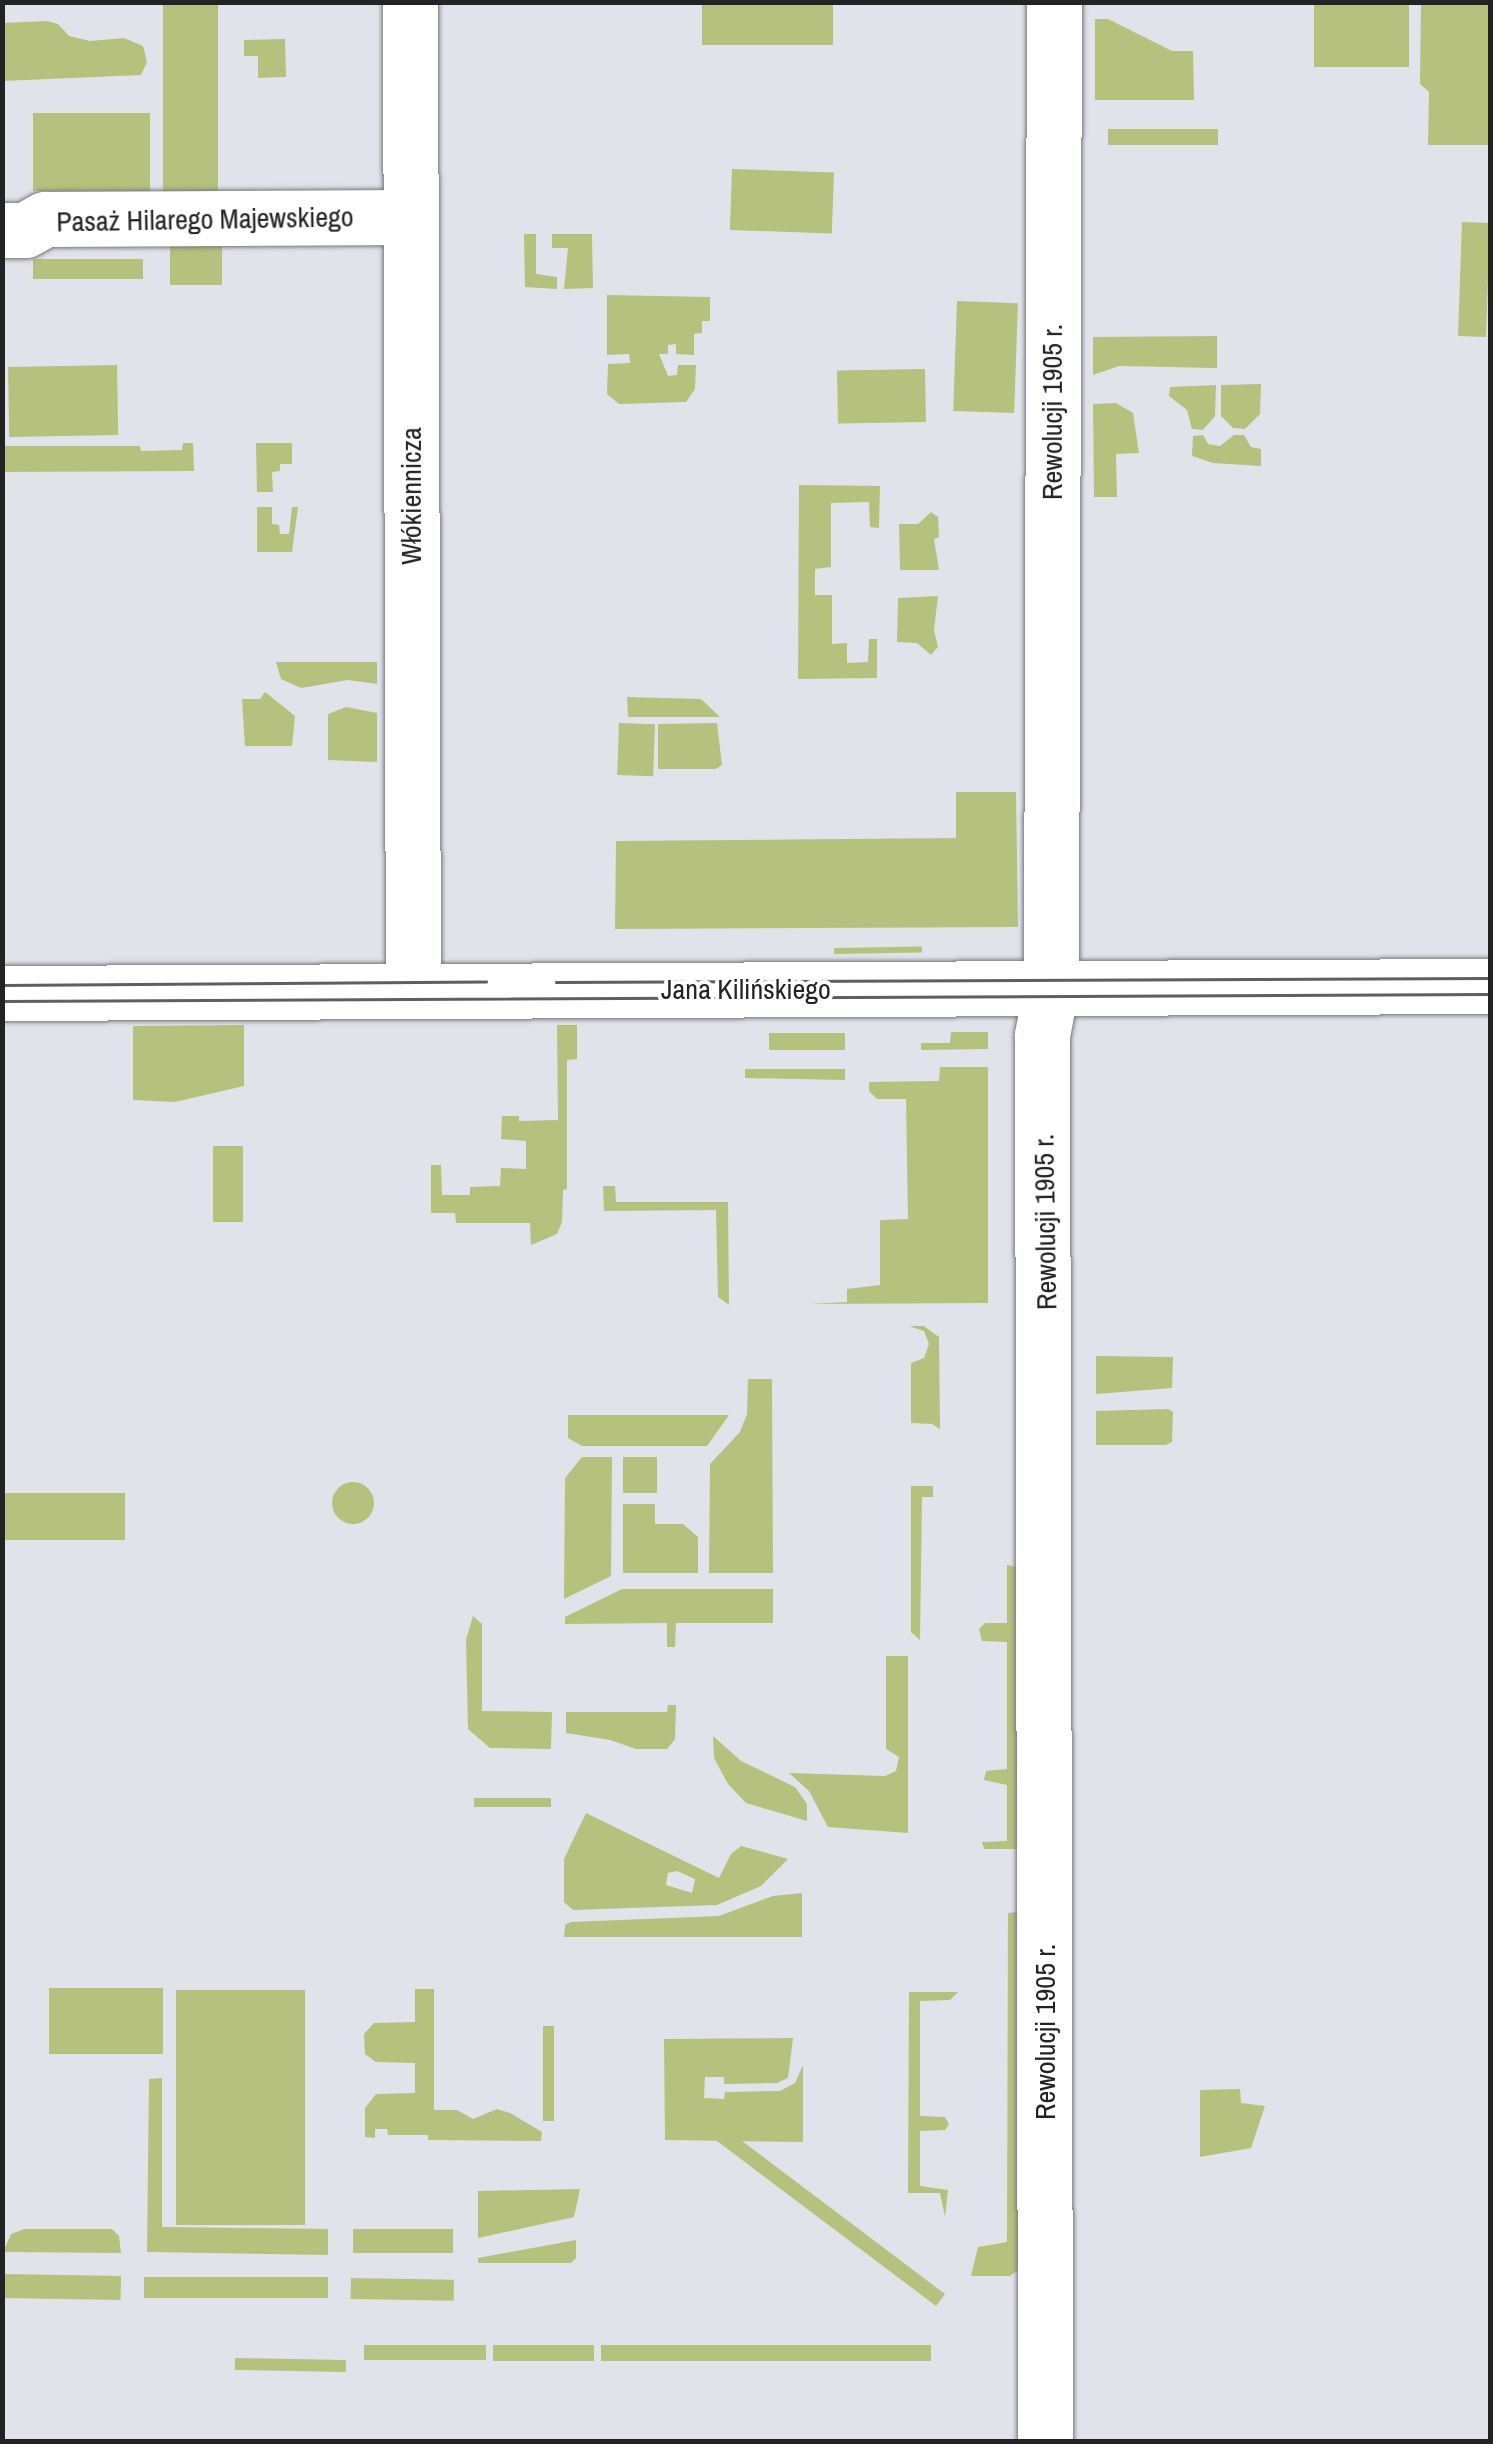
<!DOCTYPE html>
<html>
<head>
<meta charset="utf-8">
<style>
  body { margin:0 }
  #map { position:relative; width:1493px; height:2444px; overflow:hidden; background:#e2e3ea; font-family:"Archivo Narrow",sans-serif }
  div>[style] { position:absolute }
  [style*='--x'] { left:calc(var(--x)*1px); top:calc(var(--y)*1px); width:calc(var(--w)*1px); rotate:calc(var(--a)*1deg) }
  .green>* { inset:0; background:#b5c17c; transform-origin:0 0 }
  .round { border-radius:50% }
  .roads { filter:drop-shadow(0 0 2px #77787e) drop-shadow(0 0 2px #77787e) }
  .minor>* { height:55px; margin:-27.5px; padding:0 27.5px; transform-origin:27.5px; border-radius:27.5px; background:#fff }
  .tram>* { height:2.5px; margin:-1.25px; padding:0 1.25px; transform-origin:1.25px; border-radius:1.25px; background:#5e5f63 }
  span { translate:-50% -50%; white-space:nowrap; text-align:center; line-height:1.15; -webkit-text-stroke:8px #fff; paint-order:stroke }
  .street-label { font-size:28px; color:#232326 }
  .frame { position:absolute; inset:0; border:5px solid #232326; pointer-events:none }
</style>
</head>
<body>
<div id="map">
  <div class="green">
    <i style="left:163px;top:3px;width:55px;height:204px"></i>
    <i style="left:702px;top:3px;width:131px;height:42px"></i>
    <i style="left:1314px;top:3px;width:95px;height:64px"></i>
    <i style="clip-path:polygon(1421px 3px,1490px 3px,1490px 145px,1428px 145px,1429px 92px,1420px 84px)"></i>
    <i style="clip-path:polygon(1095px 19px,1108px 19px,1172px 51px,1193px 51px,1194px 100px,1095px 100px)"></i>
    <i style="clip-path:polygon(47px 21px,58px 24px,69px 36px,90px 41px,124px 38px,143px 46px,147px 62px,141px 75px,3px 81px,3px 23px)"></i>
    <i style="clip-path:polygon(285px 39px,286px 77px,258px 78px,258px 56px,244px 56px,244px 40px)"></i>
    <i style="left:33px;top:113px;width:117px;height:78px"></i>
    <i style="left:1218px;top:129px;width:16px;height:110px;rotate:90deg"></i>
    <i style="left:732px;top:169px;width:102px;height:61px;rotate:2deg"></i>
    <i style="left:1462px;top:222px;width:28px;height:114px;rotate:2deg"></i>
    <i style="clip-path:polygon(524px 234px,536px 234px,536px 274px,557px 277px,557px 289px,525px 287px)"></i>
    <i style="clip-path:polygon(552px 234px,592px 234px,593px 288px,564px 289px,568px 248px,552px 248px)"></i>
    <i style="left:170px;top:240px;width:52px;height:45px"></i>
    <i style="left:33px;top:259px;width:110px;height:20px"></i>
    <i style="clip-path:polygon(607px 295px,710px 297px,710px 321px,702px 321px,702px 333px,694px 334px,694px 355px,676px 354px,676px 344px,668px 345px,668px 354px,659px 354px,668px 376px,677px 375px,678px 365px,696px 365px,695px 389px,686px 402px,619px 404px,607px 394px,608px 364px,630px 363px,629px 354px,607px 355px)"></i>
    <i style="left:957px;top:301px;width:61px;height:110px;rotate:2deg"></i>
    <i style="clip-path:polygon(1217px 336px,1217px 368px,1119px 366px,1093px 375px,1093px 337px)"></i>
    <i style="left:117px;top:365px;width:70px;height:109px;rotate:89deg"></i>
    <i style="left:925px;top:369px;width:53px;height:88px;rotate:89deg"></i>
    <i style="clip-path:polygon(1261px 384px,1260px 414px,1245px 429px,1233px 428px,1221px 416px,1221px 385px)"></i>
    <i style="clip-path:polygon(1216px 385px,1215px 416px,1203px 430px,1192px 429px,1187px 410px,1169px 396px,1170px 387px)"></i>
    <i style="clip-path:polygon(1116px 403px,1133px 413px,1139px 453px,1116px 454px,1117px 497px,1094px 497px,1093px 404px)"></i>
    <i style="clip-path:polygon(1203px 435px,1208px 444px,1220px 446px,1234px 435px,1244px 435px,1251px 447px,1261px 449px,1261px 466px,1213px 463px,1192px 456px,1193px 436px)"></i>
    <i style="clip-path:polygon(183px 443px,193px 443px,194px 471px,3px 472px,3px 446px,140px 446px,141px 451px,182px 450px)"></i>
    <i style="clip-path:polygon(256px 443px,292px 443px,292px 464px,280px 464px,280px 471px,272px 472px,273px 492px,257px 492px)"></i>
    <i style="clip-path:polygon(799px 485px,880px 486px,879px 528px,870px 527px,869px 502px,831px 503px,831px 567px,815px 569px,815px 595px,832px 595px,832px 644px,847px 643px,847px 663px,868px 662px,869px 639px,877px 639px,877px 678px,798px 679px)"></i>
    <i style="clip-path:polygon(257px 507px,272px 507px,272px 524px,279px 525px,280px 534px,289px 534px,292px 507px,298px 507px,292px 552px,257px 552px)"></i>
    <i style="clip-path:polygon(931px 512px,938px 517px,939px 537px,934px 539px,939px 570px,900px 570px,899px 524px,918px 524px)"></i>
    <i style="clip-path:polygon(938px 596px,934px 630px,938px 647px,931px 655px,917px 643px,897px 642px,898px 598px)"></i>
    <i style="clip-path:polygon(276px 662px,377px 662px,377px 684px,348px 680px,301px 688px,281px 679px)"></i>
    <i style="clip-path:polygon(265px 692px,295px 716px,292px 746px,245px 746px,242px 699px,260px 699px)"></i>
    <i style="clip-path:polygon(627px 697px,701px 699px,720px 717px,628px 717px)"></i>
    <i style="clip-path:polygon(346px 707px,377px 713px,377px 762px,328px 760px,328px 714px)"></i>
    <i style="left:619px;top:723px;width:36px;height:52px;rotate:2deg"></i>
    <i style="clip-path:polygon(717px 723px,722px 765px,716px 769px,658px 769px,658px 724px)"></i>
    <i style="clip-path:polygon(956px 792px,1016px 792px,1018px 927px,615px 929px,616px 841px,956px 838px)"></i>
    <i style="left:834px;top:948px;width:88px;height:6px;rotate:-1deg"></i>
    <i style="clip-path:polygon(244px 1025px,244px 1086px,175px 1102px,133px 1100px,133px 1026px)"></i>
    <i style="clip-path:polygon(557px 1025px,577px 1025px,577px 1059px,567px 1060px,567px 1189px,563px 1190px,562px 1222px,557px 1234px,531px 1245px,530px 1223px,456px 1223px,455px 1213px,431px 1213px,431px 1165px,441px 1165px,442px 1195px,470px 1195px,470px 1187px,500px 1186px,501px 1168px,526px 1169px,526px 1141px,501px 1139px,502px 1116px,519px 1116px,519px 1121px,558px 1120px)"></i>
    <i style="clip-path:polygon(951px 1032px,988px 1032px,988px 1049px,921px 1050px,921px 1043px,950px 1043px)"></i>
    <i style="left:769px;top:1033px;width:76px;height:17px"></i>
    <i style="clip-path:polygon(940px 1067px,988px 1067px,988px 1303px,809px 1304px,847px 1302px,847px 1289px,880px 1285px,880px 1220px,908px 1219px,906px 1099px,877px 1099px,869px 1091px,869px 1082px,939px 1081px)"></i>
    <i style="clip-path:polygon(745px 1069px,845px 1069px,845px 1080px,745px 1078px)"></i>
    <i style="left:213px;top:1146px;width:30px;height:76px"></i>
    <i style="clip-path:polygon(603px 1186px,615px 1186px,616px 1202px,728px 1202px,729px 1305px,718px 1297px,716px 1210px,604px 1211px)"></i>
    <i style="clip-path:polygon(909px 1326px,924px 1326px,939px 1337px,940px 1429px,932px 1424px,911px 1423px,911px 1363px,924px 1358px,929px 1344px,924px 1331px)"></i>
    <i style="clip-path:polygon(1096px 1356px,1173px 1357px,1172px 1388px,1096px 1394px)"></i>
    <i style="clip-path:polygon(748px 1379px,772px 1379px,773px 1573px,709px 1573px,710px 1464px,740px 1432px,747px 1414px)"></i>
    <i style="clip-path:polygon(1168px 1409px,1173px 1412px,1172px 1442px,1166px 1445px,1096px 1445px,1096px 1411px)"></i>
    <i style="clip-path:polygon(568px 1415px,729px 1415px,707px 1446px,582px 1446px,568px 1438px)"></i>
    <i style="clip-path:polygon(582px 1457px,612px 1457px,611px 1576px,564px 1599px,565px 1478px)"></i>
    <i style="left:623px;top:1457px;width:34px;height:36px"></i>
    <i class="round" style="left:332px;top:1482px;width:42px;height:42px"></i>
    <i style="clip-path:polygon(911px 1486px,933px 1486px,933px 1497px,922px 1497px,920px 1640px,911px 1632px)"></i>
    <i style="left:3px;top:1493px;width:122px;height:47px"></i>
    <i style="clip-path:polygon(623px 1504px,655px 1504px,655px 1524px,683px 1524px,698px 1537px,698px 1573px,623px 1573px)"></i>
    <i style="clip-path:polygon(1007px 1565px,1017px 1567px,1018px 1849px,984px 1849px,982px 1842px,1007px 1841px,1007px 1785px,984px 1780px,986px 1771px,1007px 1769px,1007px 1642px,982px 1641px,979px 1629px,985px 1623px,1007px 1623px)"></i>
    <i style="clip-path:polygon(622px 1589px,773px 1589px,773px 1623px,676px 1623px,675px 1647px,667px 1647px,667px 1623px,565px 1624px,565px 1617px)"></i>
    <i style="clip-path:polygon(473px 1616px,482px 1624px,482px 1711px,552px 1712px,551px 1749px,490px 1748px,468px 1729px,466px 1640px)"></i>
    <i style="clip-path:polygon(886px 1656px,908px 1656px,908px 1833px,828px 1827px,809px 1791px,789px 1773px,885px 1776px,896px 1771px,899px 1757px,886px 1749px)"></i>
    <i style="clip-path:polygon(668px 1705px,676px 1705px,675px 1739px,667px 1749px,636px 1749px,610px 1740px,566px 1733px,566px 1712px,667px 1712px)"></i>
    <i style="clip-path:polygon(713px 1736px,741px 1761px,795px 1787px,807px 1804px,807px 1821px,746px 1803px,728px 1784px,714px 1758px)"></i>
    <i style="left:474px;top:1798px;width:77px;height:9px"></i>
    <i style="clip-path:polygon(evenodd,586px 1813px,719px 1878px,731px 1854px,741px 1846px,788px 1859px,761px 1886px,717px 1905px,573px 1910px,564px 1902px,564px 1859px,586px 1813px,677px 1871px,695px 1879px,692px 1893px,666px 1885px,668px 1873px,677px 1871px)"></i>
    <i style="clip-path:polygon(802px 1893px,802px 1937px,564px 1937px,565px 1925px,571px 1922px,719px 1916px,773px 1896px)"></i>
    <i style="clip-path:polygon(1017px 1912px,1018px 2270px,1010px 2276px,971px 2276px,978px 2247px,1007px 2242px,1008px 1913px)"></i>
    <i style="left:49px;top:1988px;width:114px;height:66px"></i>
    <i style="clip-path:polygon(415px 1989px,434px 1989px,434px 2110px,457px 2110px,473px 2119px,497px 2109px,510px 2113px,542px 2132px,541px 2141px,428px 2140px,428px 2135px,388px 2135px,387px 2129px,375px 2129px,375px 2138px,365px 2137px,365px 2108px,376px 2094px,415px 2093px,415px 2063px,376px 2062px,365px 2054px,364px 2034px,374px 2023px,415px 2022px)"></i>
    <i style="left:176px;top:1990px;width:129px;height:235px"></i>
    <i style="clip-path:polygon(909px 1992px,958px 1992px,950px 2000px,920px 2001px,920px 2116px,945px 2117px,949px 2124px,945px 2130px,920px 2131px,920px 2186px,948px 2190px,945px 2217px,940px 2193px,908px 2193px)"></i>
    <i style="left:543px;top:2026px;width:11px;height:95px"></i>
    <i style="clip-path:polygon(793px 2038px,788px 2078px,777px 2083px,724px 2084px,724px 2077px,705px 2077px,704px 2098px,724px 2099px,725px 2092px,780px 2091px,795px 2083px,803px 2065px,803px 2142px,665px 2140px,664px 2039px)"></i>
    <i style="clip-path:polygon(162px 2078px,162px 2227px,328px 2229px,328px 2255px,147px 2252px,149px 2079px)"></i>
    <i style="clip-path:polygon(1240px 2089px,1241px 2103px,1265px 2106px,1251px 2148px,1200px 2157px,1200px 2090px)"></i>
    <i style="clip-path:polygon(580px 2189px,574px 2217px,478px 2238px,478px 2191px)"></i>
    <i style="clip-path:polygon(24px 2229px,112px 2229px,119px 2236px,121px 2253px,3px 2252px,11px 2234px)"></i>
    <i style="left:353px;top:2229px;width:100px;height:24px"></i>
    <i style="clip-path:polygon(576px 2240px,576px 2258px,571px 2263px,478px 2263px,478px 2258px)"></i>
    <i style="left:3px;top:2274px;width:118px;height:24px;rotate:1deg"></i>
    <i style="left:144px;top:2277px;width:184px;height:21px"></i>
    <i style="left:351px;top:2278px;width:103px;height:21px;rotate:1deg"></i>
    <i style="left:945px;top:2294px;width:15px;height:321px;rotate:127deg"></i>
    <i style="left:364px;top:2345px;width:122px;height:15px"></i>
    <i style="left:493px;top:2345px;width:101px;height:16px"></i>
    <i style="left:601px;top:2345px;width:330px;height:16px"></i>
    <i style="left:235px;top:2358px;width:111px;height:12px;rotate:1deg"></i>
  </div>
  <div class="roads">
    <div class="minor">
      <i style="--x:410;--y:2;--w:988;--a:89.83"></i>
      <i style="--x:2;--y:230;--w:23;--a:0"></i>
      <i style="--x:25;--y:230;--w:23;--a:-29"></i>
      <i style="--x:45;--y:219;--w:365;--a:-0.3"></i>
      <i style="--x:2;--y:993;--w:1488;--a:-0.27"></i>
      <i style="--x:1045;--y:2442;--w:1407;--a:-90.12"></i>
      <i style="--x:1042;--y:1035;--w:48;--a:-79.2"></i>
      <i style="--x:1051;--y:988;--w:986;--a:-89.83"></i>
    </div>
  </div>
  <div class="tram">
    <i style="--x:556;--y:982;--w:934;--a:-0.25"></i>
    <i style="--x:2;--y:985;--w:484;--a:-0.4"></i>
    <i style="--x:2;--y:1001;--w:1488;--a:-0.27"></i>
  </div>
  <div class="street-label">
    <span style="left:205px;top:219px;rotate:-1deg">Pasaż Hilarego Majewskiego</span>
    <span style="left:1052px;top:412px;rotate:-90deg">Rewolucji 1905 r.</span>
    <span style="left:411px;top:496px;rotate:-90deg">Włókiennicza</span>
    <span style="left:746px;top:989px">Jana Kilińskiego</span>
    <span style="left:1045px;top:1222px;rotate:-91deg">Rewolucji 1905 r.</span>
    <span style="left:1045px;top:2032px;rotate:-90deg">Rewolucji 1905 r.</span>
  </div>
  <div class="frame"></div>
</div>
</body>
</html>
